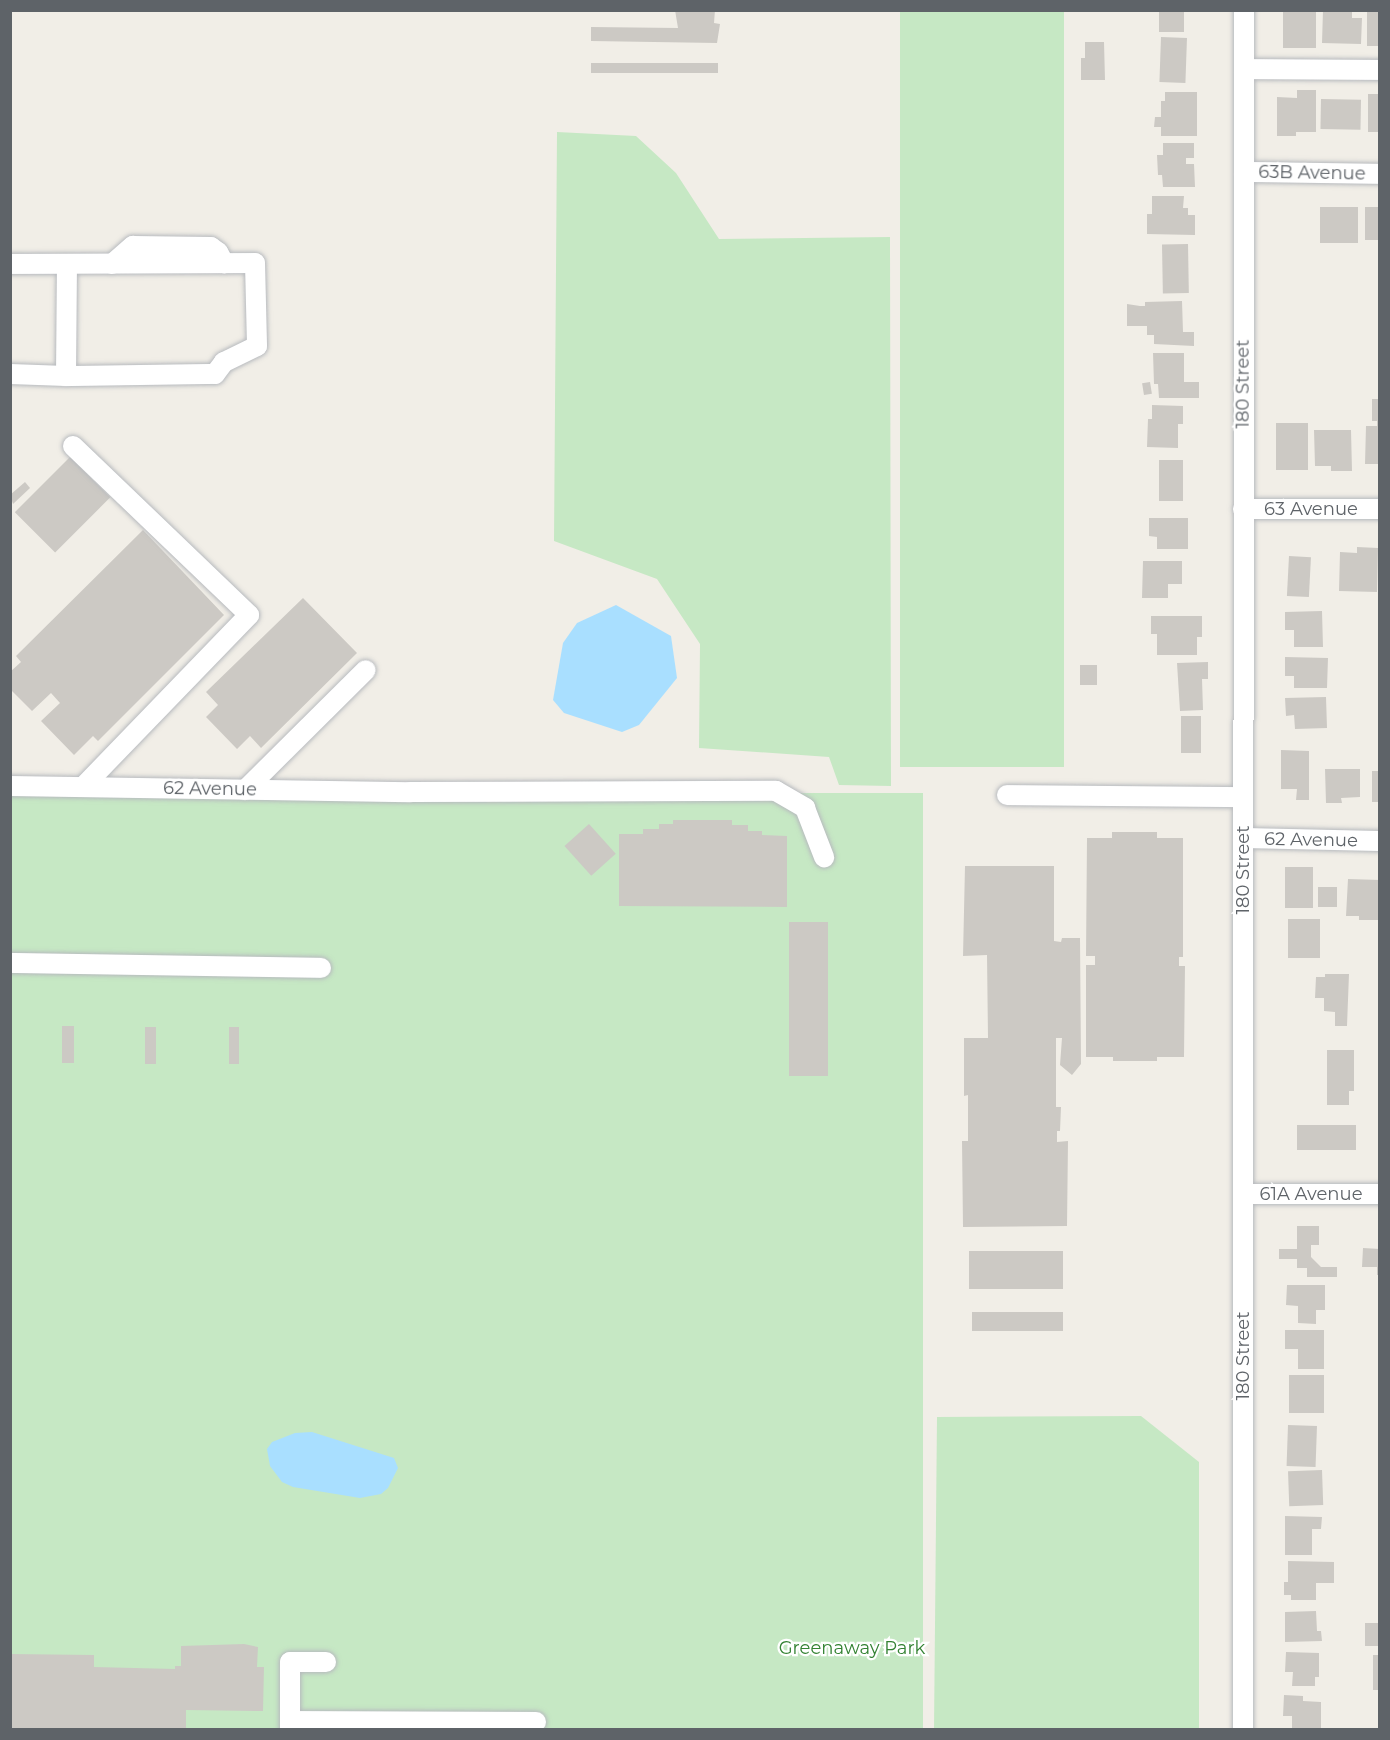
<!DOCTYPE html>
<html>
<head>
<meta charset="utf-8">
<style>
  body { margin:0 }
  #map { position:relative; width:1390px; height:1740px; overflow:hidden; background:#f1eee7; font-family:Montserrat,sans-serif }
  div>[style] { position:absolute }
  [style*='--x'] { left:calc(var(--x)*1px); top:calc(var(--y)*1px); width:calc(var(--w)*1px); rotate:calc(var(--a)*1deg) }
  .green>* { inset:0; background:#c6e8c4; transform-origin:0 0 }
  .water>* { inset:0; background:#a9dfff }
  .building>* { inset:0; background:#ccc9c4; transform-origin:0 0 }
  .roads { filter:drop-shadow(0 0 2px #b7babe) drop-shadow(0 0 2px #b7babe) }
  .minor>* { height:20px; margin:-10px; padding:0 10px; transform-origin:10px; border-radius:10px; background:#fff }
  span { translate:-50% -50%; white-space:nowrap; text-align:center; line-height:1.15; -webkit-text-stroke:4.5px #fff; paint-order:stroke }
  .street-label { font-size:18px; color:#5e6368 }
  .park-label { font-size:18px; color:#338232 }
  .frame { position:absolute; inset:0; border:12px solid #5e6368; pointer-events:none }
</style>
</head>
<body>
<div id="map">
  <div class="green">
    <i style="left:900px;top:11px;width:164px;height:756px"></i>
    <i style="clip-path:polygon(557px 132px,636px 136px,676px 173px,719px 239px,890px 237px,891px 786px,839px 785px,829px 757px,699px 748px,700px 644px,657px 579px,554px 541px)"></i>
    <i style="left:923px;top:793px;width:936px;height:913px;rotate:90deg"></i>
    <i style="clip-path:polygon(1141px 1416px,1199px 1462px,1199px 1729px,934px 1729px,937px 1417px)"></i>
  </div>
  <div class="water">
    <i style="clip-path:polygon(616px 605px,671px 636px,677px 678px,639px 725px,622px 732px,564px 713px,553px 700px,563px 643px,577px 623px)"></i>
    <i style="clip-path:polygon(312px 1432px,394px 1458px,398px 1468px,388px 1488px,381px 1494px,360px 1498px,293px 1487px,282px 1482px,270px 1466px,267px 1449px,272px 1442px,295px 1433px)"></i>
  </div>
  <div class="building">
    <i style="clip-path:polygon(675px 10px,715px 10px,714px 23px,720px 24px,717px 43px,591px 41px,591px 27px,678px 28px)"></i>
    <i style="left:1159px;top:10px;width:25px;height:22px"></i>
    <i style="left:1283px;top:10px;width:33px;height:38px"></i>
    <i style="clip-path:polygon(1323px 10px,1352px 10px,1352px 18px,1362px 18px,1361px 44px,1322px 43px)"></i>
    <i style="left:1367px;top:11px;width:13px;height:35px"></i>
    <i style="left:1161px;top:37px;width:26px;height:45px;rotate:2deg"></i>
    <i style="clip-path:polygon(1085px 42px,1104px 42px,1105px 80px,1081px 80px,1081px 58px,1085px 58px)"></i>
    <i style="left:591px;top:63px;width:127px;height:10px"></i>
    <i style="clip-path:polygon(1297px 90px,1316px 90px,1316px 132px,1296px 132px,1296px 136px,1277px 136px,1277px 97px,1297px 98px)"></i>
    <i style="clip-path:polygon(1165px 92px,1197px 92px,1197px 136px,1161px 136px,1161px 127px,1154px 127px,1155px 117px,1161px 117px,1161px 101px,1165px 101px)"></i>
    <i style="left:1368px;top:94px;width:12px;height:38px"></i>
    <i style="left:1321px;top:99px;width:40px;height:30px;rotate:1deg"></i>
    <i style="clip-path:polygon(1163px 143px,1194px 143px,1194px 158px,1186px 158px,1186px 164px,1194px 164px,1195px 187px,1163px 187px,1162px 175px,1158px 175px,1157px 155px,1163px 155px)"></i>
    <i style="clip-path:polygon(1152px 196px,1184px 196px,1183px 208px,1188px 208px,1188px 215px,1195px 215px,1195px 235px,1147px 234px,1147px 214px,1152px 214px)"></i>
    <i style="left:1320px;top:207px;width:38px;height:36px"></i>
    <i style="left:1365px;top:207px;width:15px;height:33px"></i>
    <i style="left:1188px;top:244px;width:49px;height:26px;rotate:89deg"></i>
    <i style="clip-path:polygon(1182px 301px,1183px 332px,1194px 332px,1194px 346px,1154px 344px,1154px 335px,1147px 335px,1147px 326px,1127px 326px,1127px 304px,1140px 306px,1145px 306px,1145px 302px)"></i>
    <i style="clip-path:polygon(1153px 353px,1184px 353px,1184px 382px,1199px 382px,1199px 398px,1159px 398px,1158px 384px,1154px 384px)"></i>
    <i style="left:1150px;top:382px;width:12px;height:8px;rotate:81deg"></i>
    <i style="clip-path:polygon(1372px 399px,1380px 399px,1380px 464px,1365px 464px,1366px 426px,1377px 426px,1377px 421px,1372px 421px)"></i>
    <i style="clip-path:polygon(1152px 405px,1183px 406px,1183px 424px,1178px 424px,1178px 448px,1147px 447px,1148px 419px,1152px 419px)"></i>
    <i style="left:1276px;top:423px;width:32px;height:47px"></i>
    <i style="clip-path:polygon(1314px 430px,1351px 430px,1352px 471px,1331px 471px,1331px 466px,1315px 466px)"></i>
    <i style="left:70px;top:457px;width:57px;height:78px;rotate:45deg"></i>
    <i style="left:1159px;top:460px;width:24px;height:41px"></i>
    <i style="clip-path:polygon(25px 482px,30px 488px,13px 504px,10px 495px)"></i>
    <i style="clip-path:polygon(1149px 518px,1188px 518px,1188px 549px,1157px 549px,1157px 537px,1149px 536px)"></i>
    <i style="clip-path:polygon(143px 530px,224px 615px,98px 741px,93px 736px,74px 755px,41px 721px,60px 703px,51px 693px,32px 711px,10px 689px,10px 672px,21px 662px,16px 656px)"></i>
    <i style="clip-path:polygon(1357px 547px,1378px 548px,1377px 592px,1339px 591px,1340px 552px,1357px 553px)"></i>
    <i style="left:1289px;top:556px;width:22px;height:40px;rotate:3deg"></i>
    <i style="clip-path:polygon(1143px 561px,1182px 561px,1182px 584px,1168px 584px,1168px 598px,1142px 598px)"></i>
    <i style="clip-path:polygon(303px 598px,357px 653px,261px 748px,250px 736px,237px 749px,206px 717px,218px 705px,206px 692px)"></i>
    <i style="clip-path:polygon(1322px 611px,1323px 647px,1294px 647px,1294px 630px,1285px 630px,1285px 612px)"></i>
    <i style="clip-path:polygon(1151px 616px,1202px 616px,1202px 637px,1197px 637px,1197px 655px,1157px 655px,1157px 634px,1151px 634px)"></i>
    <i style="clip-path:polygon(1285px 657px,1328px 658px,1327px 688px,1294px 688px,1294px 676px,1285px 676px)"></i>
    <i style="clip-path:polygon(1208px 662px,1208px 679px,1202px 679px,1203px 710px,1180px 711px,1177px 663px)"></i>
    <i style="left:1080px;top:665px;width:17px;height:20px"></i>
    <i style="clip-path:polygon(1326px 697px,1327px 728px,1295px 729px,1294px 715px,1286px 716px,1285px 698px)"></i>
    <i style="left:1181px;top:716px;width:20px;height:37px"></i>
    <i style="clip-path:polygon(1281px 750px,1309px 751px,1309px 800px,1296px 800px,1297px 789px,1281px 789px)"></i>
    <i style="clip-path:polygon(1325px 769px,1360px 769px,1360px 797px,1341px 798px,1342px 803px,1326px 803px)"></i>
    <i style="left:1380px;top:771px;width:31px;height:8px;rotate:90deg"></i>
    <i style="clip-path:polygon(673px 820px,732px 820px,732px 825px,748px 825px,748px 831px,762px 831px,762px 835px,787px 836px,787px 907px,619px 906px,619px 834px,643px 834px,643px 829px,659px 829px,659px 824px,673px 824px)"></i>
    <i style="left:589px;top:824px;width:40px;height:33px;rotate:48deg"></i>
    <i style="clip-path:polygon(1112px 832px,1157px 832px,1157px 838px,1183px 838px,1183px 957px,1179px 957px,1179px 966px,1185px 966px,1184px 1057px,1157px 1057px,1157px 1061px,1113px 1061px,1113px 1057px,1086px 1057px,1086px 965px,1095px 965px,1095px 956px,1086px 956px,1087px 838px,1112px 838px)"></i>
    <i style="clip-path:polygon(965px 866px,1054px 866px,1054px 941px,1061px 942px,1062px 938px,1080px 938px,1081px 1064px,1072px 1075px,1060px 1065px,1062px 1038px,1056px 1038px,1056px 1107px,1061px 1107px,1060px 1131px,1057px 1131px,1057px 1142px,1068px 1141px,1067px 1226px,963px 1227px,962px 1141px,968px 1141px,968px 1095px,964px 1096px,964px 1038px,988px 1038px,987px 955px,963px 956px)"></i>
    <i style="left:1285px;top:867px;width:28px;height:41px"></i>
    <i style="clip-path:polygon(1348px 879px,1380px 880px,1380px 920px,1359px 920px,1359px 916px,1346px 916px)"></i>
    <i style="left:1318px;top:887px;width:19px;height:20px"></i>
    <i style="left:1288px;top:919px;width:32px;height:39px"></i>
    <i style="left:789px;top:922px;width:39px;height:154px"></i>
    <i style="clip-path:polygon(1325px 974px,1349px 974px,1347px 1026px,1335px 1026px,1335px 1012px,1324px 1011px,1324px 998px,1315px 998px,1316px 977px,1325px 977px)"></i>
    <i style="left:62px;top:1026px;width:12px;height:37px"></i>
    <i style="left:145px;top:1027px;width:11px;height:37px"></i>
    <i style="left:229px;top:1027px;width:10px;height:37px"></i>
    <i style="clip-path:polygon(1327px 1050px,1354px 1050px,1354px 1091px,1349px 1091px,1349px 1105px,1327px 1105px)"></i>
    <i style="left:1297px;top:1125px;width:59px;height:25px"></i>
    <i style="clip-path:polygon(1297px 1226px,1319px 1226px,1319px 1245px,1311px 1245px,1311px 1257px,1321px 1267px,1337px 1267px,1337px 1277px,1307px 1277px,1307px 1268px,1297px 1268px,1297px 1259px,1279px 1259px,1279px 1249px,1297px 1249px)"></i>
    <i style="clip-path:polygon(1363px 1248px,1380px 1249px,1380px 1275px,1377px 1275px,1377px 1267px,1362px 1267px)"></i>
    <i style="left:1063px;top:1251px;width:38px;height:94px;rotate:90deg"></i>
    <i style="clip-path:polygon(1287px 1285px,1325px 1285px,1325px 1310px,1316px 1310px,1316px 1324px,1298px 1323px,1298px 1306px,1286px 1305px)"></i>
    <i style="left:972px;top:1312px;width:91px;height:19px"></i>
    <i style="clip-path:polygon(1285px 1330px,1324px 1330px,1324px 1369px,1298px 1369px,1298px 1349px,1285px 1349px)"></i>
    <i style="left:1324px;top:1375px;width:38px;height:35px;rotate:90deg"></i>
    <i style="left:1288px;top:1425px;width:29px;height:41px;rotate:2deg"></i>
    <i style="left:1322px;top:1470px;width:35px;height:34px;rotate:88deg"></i>
    <i style="clip-path:polygon(1285px 1516px,1322px 1517px,1321px 1529px,1312px 1529px,1312px 1555px,1285px 1555px)"></i>
    <i style="clip-path:polygon(1288px 1561px,1334px 1562px,1334px 1583px,1316px 1583px,1316px 1600px,1291px 1600px,1291px 1595px,1284px 1595px,1284px 1582px,1288px 1582px)"></i>
    <i style="clip-path:polygon(1316px 1611px,1317px 1631px,1321px 1631px,1322px 1641px,1285px 1642px,1285px 1612px)"></i>
    <i style="left:1365px;top:1623px;width:15px;height:23px"></i>
    <i style="clip-path:polygon(244px 1644px,258px 1647px,257px 1667px,264px 1667px,263px 1711px,186px 1710px,186px 1730px,10px 1730px,10px 1654px,94px 1655px,94px 1667px,175px 1669px,175px 1666px,181px 1666px,181px 1646px)"></i>
    <i style="clip-path:polygon(1286px 1652px,1319px 1653px,1319px 1677px,1315px 1677px,1315px 1686px,1292px 1686px,1293px 1672px,1285px 1672px)"></i>
    <i style="left:1373px;top:1655px;width:7px;height:35px"></i>
    <i style="clip-path:polygon(1284px 1695px,1303px 1696px,1303px 1701px,1321px 1702px,1321px 1730px,1292px 1730px,1292px 1716px,1283px 1716px)"></i>
  </div>
  <div class="roads">
    <div class="minor">
      <i style="--x:1244;--y:69;--w:136;--a:0.4"></i>
      <i style="--x:1244;--y:172;--w:136;--a:0.8"></i>
      <i style="--x:10;--y:264;--w:245;--a:-0.2"></i>
      <i style="--x:255;--y:263;--w:83;--a:88.6"></i>
      <i style="--x:257;--y:346;--w:37;--a:154"></i>
      <i style="--x:224;--y:362;--w:15;--a:127"></i>
      <i style="--x:215;--y:374;--w:149;--a:179.2"></i>
      <i style="--x:66;--y:376;--w:112;--a:-89.5"></i>
      <i style="--x:112;--y:264;--w:28;--a:-41"></i>
      <i style="--x:133;--y:246;--w:78;--a:0.7"></i>
      <i style="--x:211;--y:247;--w:9;--a:36"></i>
      <i style="--x:218;--y:252;--w:13;--a:61"></i>
      <i style="--x:10;--y:374;--w:56;--a:2"></i>
      <i style="--x:73;--y:446;--w:244;--a:43.8"></i>
      <i style="--x:249;--y:615;--w:239;--a:134"></i>
      <i style="--x:1243;--y:509;--w:137;--a:0"></i>
      <i style="--x:10;--y:786;--w:400;--a:0.9"></i>
      <i style="--x:410;--y:792;--w:366;--a:-0.2"></i>
      <i style="--x:776;--y:791;--w:34;--a:30"></i>
      <i style="--x:805;--y:808;--w:53;--a:68.8"></i>
      <i style="--x:245;--y:790;--w:170;--a:-44.8"></i>
      <i style="--x:1007;--y:795;--w:236;--a:0.5"></i>
      <i style="--x:1243;--y:838;--w:137;--a:1.3"></i>
      <i style="--x:10;--y:963;--w:311;--a:0.9"></i>
      <i style="--x:1243;--y:1194;--w:137;--a:0"></i>
      <i style="--x:290;--y:1721;--w:246;--a:0.2"></i>
      <i style="--x:290;--y:1730;--w:68;--a:-90"></i>
      <i style="--x:290;--y:1662;--w:36;--a:0"></i>
      <i style="--x:1243;--y:1730;--w:1720;--a:-89.97"></i>
    </div>
  </div>
  <div class="street-label">
    <span style="left:1312px;top:173px;rotate:1deg">63B Avenue</span>
    <span style="left:1243px;top:384px;rotate:-90deg">180 Street</span>
    <span style="left:1311px;top:509px">63 Avenue</span>
    <span style="left:210px;top:789px;rotate:1deg">62 Avenue</span>
    <span style="left:1311px;top:840px;rotate:1deg">62 Avenue</span>
    <span style="left:1243px;top:870px;rotate:-90deg">180 Street</span>
    <span style="left:1311px;top:1194px">61A Avenue</span>
    <span style="left:1243px;top:1356px;rotate:-90deg">180 Street</span>
  </div>
  <div class="park-label">
    <span style="left:852px;top:1648px">Greenaway Park</span>
  </div>
  <div class="frame"></div>
</div>
</body>
</html>
